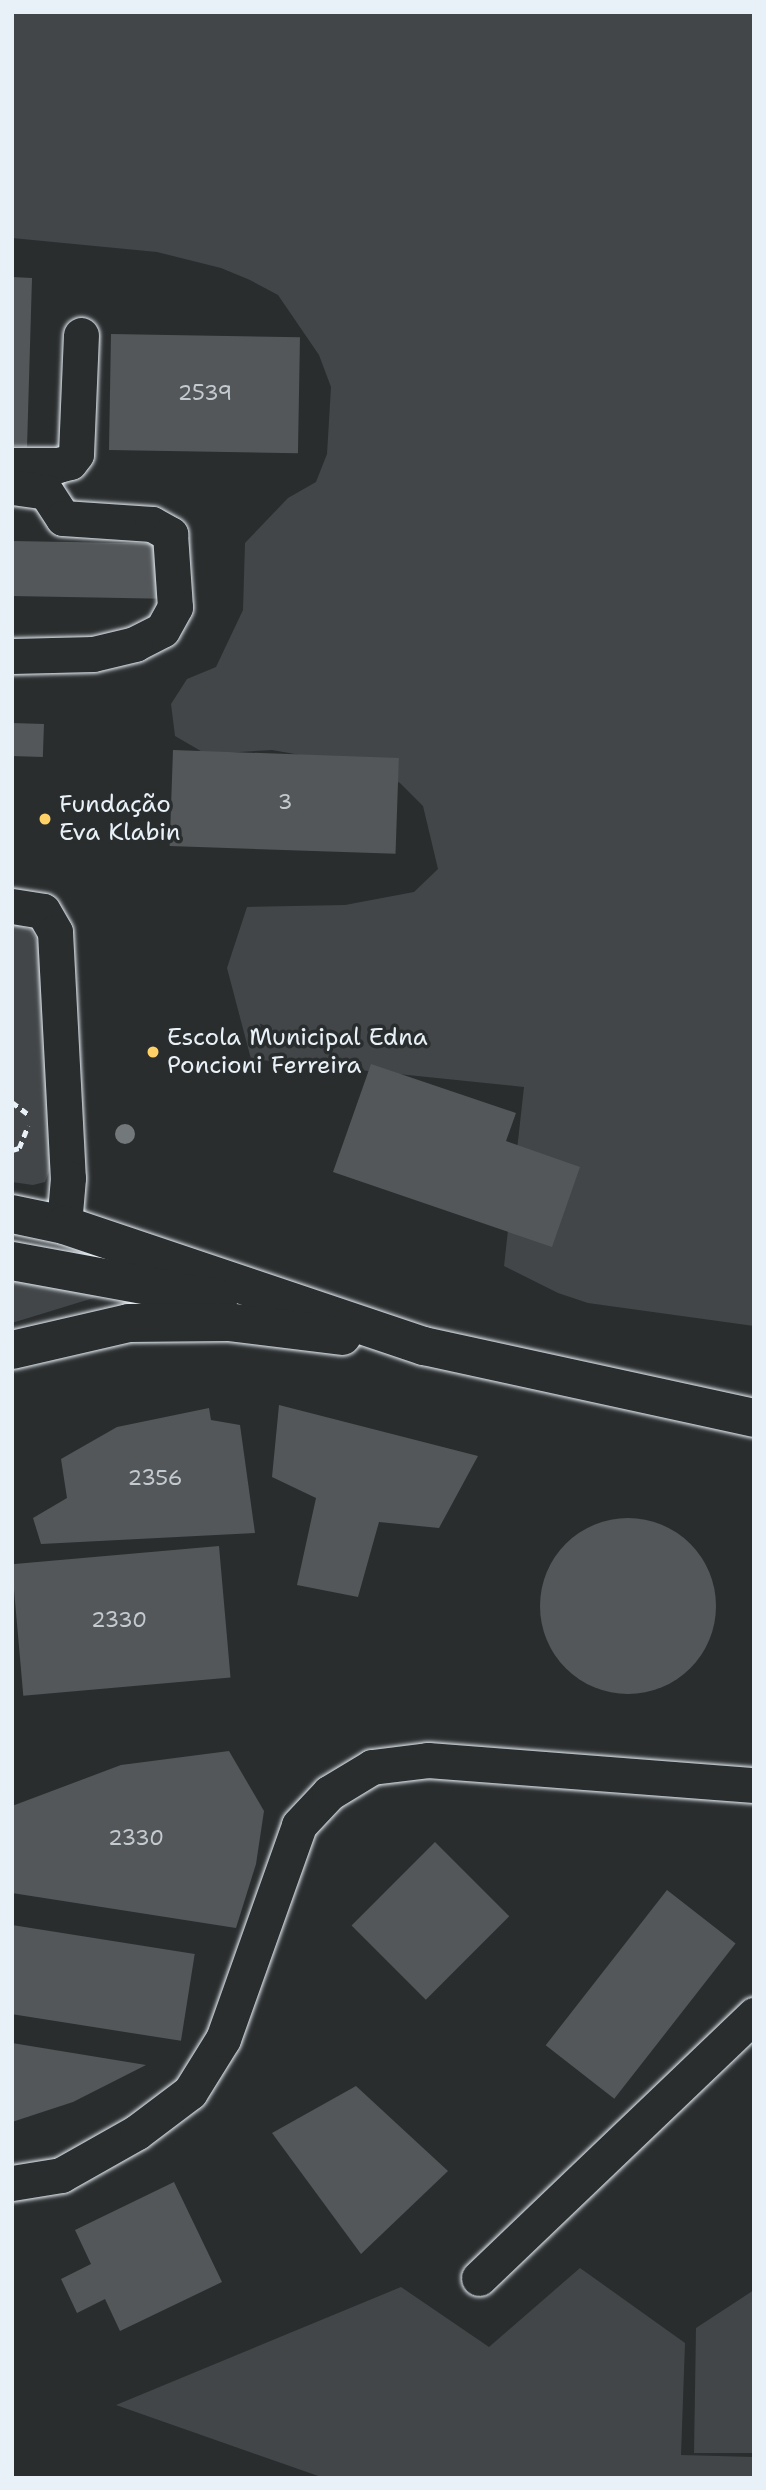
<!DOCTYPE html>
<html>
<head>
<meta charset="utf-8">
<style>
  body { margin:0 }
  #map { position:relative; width:766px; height:2490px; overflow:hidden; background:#2a2d2e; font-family:"Shantell Sans",sans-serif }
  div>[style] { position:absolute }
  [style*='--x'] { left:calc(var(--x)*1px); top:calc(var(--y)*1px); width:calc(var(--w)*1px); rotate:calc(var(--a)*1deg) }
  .green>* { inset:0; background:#424648 }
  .building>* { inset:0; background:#535759; transform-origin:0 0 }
  .round { border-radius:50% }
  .path>* { height:4.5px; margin-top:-2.25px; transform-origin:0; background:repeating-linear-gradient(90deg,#e8f1f8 0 7px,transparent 0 12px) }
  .roads { filter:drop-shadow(0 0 2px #e8f1f8) drop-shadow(0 0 2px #e8f1f8) }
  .street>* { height:35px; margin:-17.5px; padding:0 17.5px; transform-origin:17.5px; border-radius:17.5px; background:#2a2d2e }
  .primary>* { height:38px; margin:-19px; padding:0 19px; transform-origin:19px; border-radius:19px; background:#2a2d2e }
  .highway>* { height:38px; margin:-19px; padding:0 19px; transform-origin:19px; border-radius:19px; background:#2a2d2e }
  .trees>* { width:20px; height:20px; margin:-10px; border-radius:50%; background:#73787b }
  .dots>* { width:19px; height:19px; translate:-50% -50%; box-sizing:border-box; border:4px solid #2a2d2e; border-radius:50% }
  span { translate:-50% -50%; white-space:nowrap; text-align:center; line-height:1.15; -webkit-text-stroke:7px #2a2d2e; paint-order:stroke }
  .number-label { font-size:21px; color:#c3cad0 }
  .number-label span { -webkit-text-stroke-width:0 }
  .poi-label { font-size:24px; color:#e8f1f8 }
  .left { translate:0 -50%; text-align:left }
  .frame { position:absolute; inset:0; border:14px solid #e8f1f8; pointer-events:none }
</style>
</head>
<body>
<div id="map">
  <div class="green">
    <i style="clip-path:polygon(12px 12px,754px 12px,754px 1326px,588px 1303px,558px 1293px,504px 1266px,524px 1087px,251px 1059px,227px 968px,247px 907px,345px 905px,414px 892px,438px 869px,423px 806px,400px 783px,368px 767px,272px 750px,206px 754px,175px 736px,171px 704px,187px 679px,216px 667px,243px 610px,245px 543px,288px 498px,316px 482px,327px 454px,331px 387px,319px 355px,278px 295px,250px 280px,221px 268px,157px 252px,12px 238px)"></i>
    <i style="clip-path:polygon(12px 922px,31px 930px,41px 948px,52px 1164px,45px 1182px,33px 1185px,12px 1182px)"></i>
    <i style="clip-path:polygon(12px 1276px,100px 1296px,12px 1323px)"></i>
    <i style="clip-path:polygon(580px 2268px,685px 2343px,681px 2455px,754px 2457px,754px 2478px,324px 2478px,116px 2405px,401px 2287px,489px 2347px)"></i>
    <i style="clip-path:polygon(754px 2290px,754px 2453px,694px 2453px,696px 2328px)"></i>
  </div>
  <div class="building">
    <i style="clip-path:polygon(12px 277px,32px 278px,27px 447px,12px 446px)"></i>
    <i style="left:111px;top:334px;width:189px;height:116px;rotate:1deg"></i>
    <i style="left:12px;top:541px;width:153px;height:55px;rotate:1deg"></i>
    <i style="left:12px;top:723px;width:32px;height:33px;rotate:2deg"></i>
    <i style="left:173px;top:750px;width:226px;height:96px;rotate:2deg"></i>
    <i style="clip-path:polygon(371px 1064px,516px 1113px,506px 1141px,580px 1167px,552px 1247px,333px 1172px)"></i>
    <i style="clip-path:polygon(279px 1405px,478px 1456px,439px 1528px,379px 1522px,358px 1597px,297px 1585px,316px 1498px,272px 1477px)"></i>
    <i style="clip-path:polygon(209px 1408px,211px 1420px,240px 1425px,255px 1533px,41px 1544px,33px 1518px,67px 1498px,61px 1459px,117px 1427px)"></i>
    <i class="round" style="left:540px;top:1518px;width:176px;height:176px"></i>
    <i style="left:219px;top:1546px;width:132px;height:208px;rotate:85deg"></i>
    <i style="clip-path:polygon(229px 1751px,264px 1811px,256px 1864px,236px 1928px,12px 1893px,12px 1806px,121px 1765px)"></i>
    <i style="left:435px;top:1842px;width:105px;height:118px;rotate:45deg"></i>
    <i style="left:667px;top:1890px;width:87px;height:197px;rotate:38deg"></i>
    <i style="left:12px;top:1925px;width:185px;height:88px;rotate:9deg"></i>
    <i style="clip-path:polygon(12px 2043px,146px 2065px,73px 2102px,12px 2122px)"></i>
    <i style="clip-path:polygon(356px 2086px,448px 2171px,361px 2254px,272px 2133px)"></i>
    <i style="clip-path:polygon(174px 2182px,222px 2282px,120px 2331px,105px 2299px,77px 2313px,61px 2279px,91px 2264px,75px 2230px)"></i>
  </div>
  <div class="path">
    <i style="--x:12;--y:1102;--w:20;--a:37"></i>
    <i style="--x:12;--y:1150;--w:7;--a:-16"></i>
    <i style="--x:19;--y:1148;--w:24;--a:-68"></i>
  </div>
  <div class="roads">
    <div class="street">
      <i style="--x:12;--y:465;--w:46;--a:0"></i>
      <i style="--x:58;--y:465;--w:12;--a:-14"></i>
      <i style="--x:70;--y:462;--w:10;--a:-53"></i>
      <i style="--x:76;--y:454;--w:119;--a:-87.6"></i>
      <i style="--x:12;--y:487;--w:34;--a:8"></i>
      <i style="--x:46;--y:492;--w:31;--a:57"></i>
      <i style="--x:63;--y:518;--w:89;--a:3.9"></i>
      <i style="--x:152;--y:524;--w:21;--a:29"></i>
      <i style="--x:170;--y:534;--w:73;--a:86.1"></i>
      <i style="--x:175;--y:607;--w:26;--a:119"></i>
      <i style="--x:162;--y:630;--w:30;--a:153"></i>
      <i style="--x:135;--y:644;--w:43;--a:166.6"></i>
      <i style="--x:93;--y:654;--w:81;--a:178.6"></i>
      <i style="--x:12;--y:906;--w:31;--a:9"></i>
      <i style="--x:43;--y:911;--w:24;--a:60"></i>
      <i style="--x:55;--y:932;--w:246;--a:87"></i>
      <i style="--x:68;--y:1178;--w:47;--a:94.9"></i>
      <i style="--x:12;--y:2183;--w:50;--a:-9.3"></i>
      <i style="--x:61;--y:2175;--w:87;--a:-29.5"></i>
      <i style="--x:137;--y:2132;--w:66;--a:-37"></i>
      <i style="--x:190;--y:2092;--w:62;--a:-58.1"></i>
      <i style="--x:223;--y:2039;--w:227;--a:-70.4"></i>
      <i style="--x:299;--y:1825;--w:44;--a:-46.8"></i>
      <i style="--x:329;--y:1793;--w:50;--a:-31.2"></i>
      <i style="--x:372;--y:1767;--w:56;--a:-7.1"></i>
      <i style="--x:428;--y:1760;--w:327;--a:4.4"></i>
      <i style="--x:479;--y:2278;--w:381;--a:-43.7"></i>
    </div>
    <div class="primary">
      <i style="--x:424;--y:1346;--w:338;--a:12.3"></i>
    </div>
    <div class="highway">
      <i style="--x:12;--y:1214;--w:53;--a:11.9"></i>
      <i style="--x:64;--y:1225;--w:380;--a:18.6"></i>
      <i style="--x:12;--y:1261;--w:210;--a:10.4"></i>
      <i style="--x:12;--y:1350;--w:120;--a:-13"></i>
      <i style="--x:129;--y:1323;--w:99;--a:-0.6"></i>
      <i style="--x:228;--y:1322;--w:115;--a:7"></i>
    </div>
  </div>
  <div class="trees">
    <i style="left:125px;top:1134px"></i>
  </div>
  <div class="dots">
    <i style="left:45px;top:819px;background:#ffd166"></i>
    <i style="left:153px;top:1052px;background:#ffd166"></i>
  </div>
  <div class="number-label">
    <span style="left:205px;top:393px">2539</span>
    <span style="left:285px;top:802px">3</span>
    <span style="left:155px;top:1478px">2356</span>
    <span style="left:119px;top:1620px">2330</span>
    <span style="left:136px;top:1838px">2330</span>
  </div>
  <div class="poi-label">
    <span class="left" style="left:59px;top:819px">Fundação<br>Eva Klabin</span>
    <span class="left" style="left:167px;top:1052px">Escola Municipal Edna<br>Poncioni Ferreira</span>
  </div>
  <div class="frame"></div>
</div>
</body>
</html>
